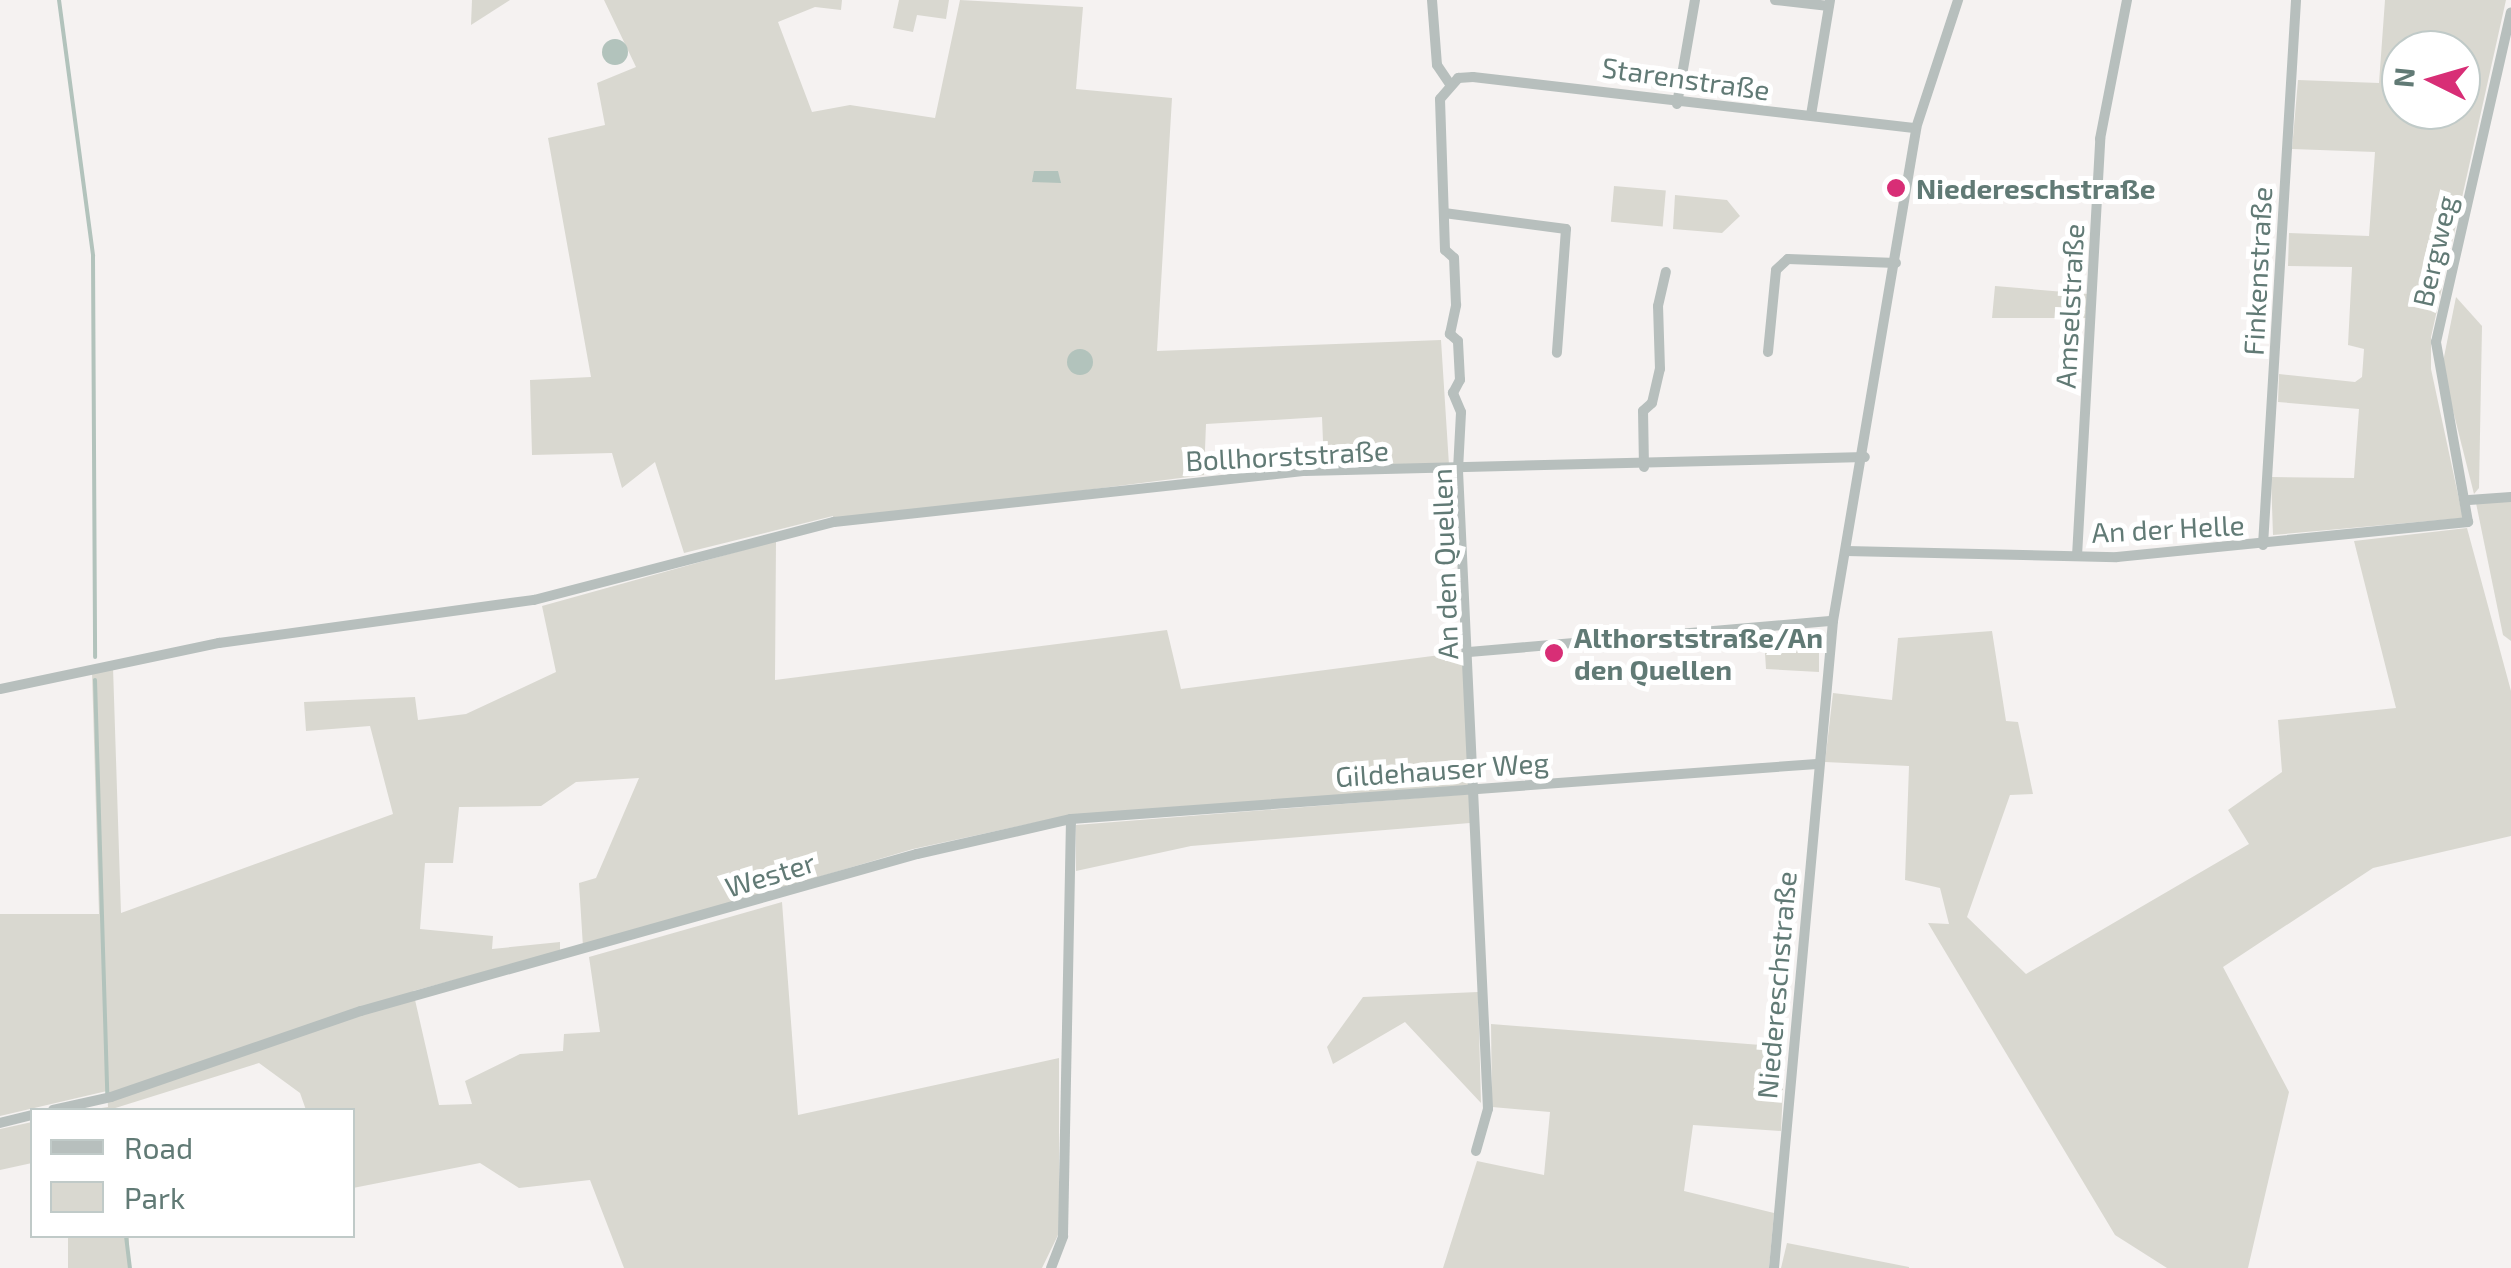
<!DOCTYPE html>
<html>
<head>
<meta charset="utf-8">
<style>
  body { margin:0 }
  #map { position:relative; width:2511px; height:1268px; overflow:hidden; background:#f5f2f1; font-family:"Exo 2",sans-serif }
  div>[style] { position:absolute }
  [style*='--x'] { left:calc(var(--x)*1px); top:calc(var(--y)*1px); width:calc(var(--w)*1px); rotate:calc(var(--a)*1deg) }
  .green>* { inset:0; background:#d9d8d0; transform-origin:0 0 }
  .water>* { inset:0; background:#b2c3bc }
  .round { border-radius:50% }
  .stream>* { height:4px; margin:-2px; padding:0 2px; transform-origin:2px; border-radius:2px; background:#b2c3bc }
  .minor>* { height:10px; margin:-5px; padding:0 5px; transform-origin:5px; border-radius:5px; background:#b7bfbd }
  .dots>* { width:28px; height:28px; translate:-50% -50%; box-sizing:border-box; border:5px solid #fff; border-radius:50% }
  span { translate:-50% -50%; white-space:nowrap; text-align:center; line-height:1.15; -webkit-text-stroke:10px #fff; paint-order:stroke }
  .street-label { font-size:28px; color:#617a75 }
  .poi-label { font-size:28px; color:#617a75; font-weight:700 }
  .left { translate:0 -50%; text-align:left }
  .legend { position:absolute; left:30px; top:1108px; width:325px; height:130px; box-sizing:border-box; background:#fff; border:2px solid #c0cac8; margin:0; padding:12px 18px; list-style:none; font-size:30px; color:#617a75 }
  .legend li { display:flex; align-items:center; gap:20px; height:50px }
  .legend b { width:50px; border:2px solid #c0cac8 }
  .north { position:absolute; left:2381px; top:30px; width:100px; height:100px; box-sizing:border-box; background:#fff; border:2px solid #c0cac8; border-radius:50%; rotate:275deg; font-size:28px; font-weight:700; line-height:40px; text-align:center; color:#617a75 }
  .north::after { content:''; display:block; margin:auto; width:35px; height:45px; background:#d82e76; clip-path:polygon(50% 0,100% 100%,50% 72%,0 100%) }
</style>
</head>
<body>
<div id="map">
  <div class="green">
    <i style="clip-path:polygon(472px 0,510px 0,471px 25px)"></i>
    <i style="clip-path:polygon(604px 0,842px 0,841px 10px,815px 7px,778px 22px,812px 112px,850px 105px,935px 118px,960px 0,1083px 7px,1076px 89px,1172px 98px,1157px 351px,1441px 340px,1449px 465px,1324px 466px,1322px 417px,1206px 424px,1204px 475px,834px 522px,833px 516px,684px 553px,655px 462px,622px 488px,612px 453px,532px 455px,530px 380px,591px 377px,548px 138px,605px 125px,597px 83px,636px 67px)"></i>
    <i style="clip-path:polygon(899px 0,949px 0,946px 19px,917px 15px,913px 32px,893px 28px)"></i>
    <i style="clip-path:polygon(evenodd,2385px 0,2506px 0,2431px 337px,2431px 369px,2463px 518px,2273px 535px,2271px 477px,2354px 478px,2359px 409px,2278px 402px,2279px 374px,2355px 382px,2362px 377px,2364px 349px,2348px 345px,2352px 267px,2288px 266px,2289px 233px,2369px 236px,2375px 152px,2292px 149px,2298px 80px,2379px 83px,2385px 0,2401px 50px,2461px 50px,2461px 110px,2401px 110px,2401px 50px)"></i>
    <i style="left:1614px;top:186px;width:52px;height:36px;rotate:5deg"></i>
    <i style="clip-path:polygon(1675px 195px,1727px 200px,1740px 216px,1722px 233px,1673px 229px)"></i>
    <i style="clip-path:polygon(1995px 286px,2088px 294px,2086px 318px,1992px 318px)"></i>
    <i style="clip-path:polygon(2456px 297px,2482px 326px,2479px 488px,2474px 494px,2442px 367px)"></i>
    <i style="clip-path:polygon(2511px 501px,2511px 641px,2503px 635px,2476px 503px)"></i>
    <i style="clip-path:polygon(2467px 528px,2511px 691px,2511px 836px,2373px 868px,2223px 967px,2289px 1092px,2248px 1268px,2167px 1268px,2115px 1235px,1928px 923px,1949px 924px,1940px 888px,1905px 880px,1909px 766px,1825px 762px,1833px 693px,1892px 700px,1898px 638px,1992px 631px,2006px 721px,2018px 722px,2033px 794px,2010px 795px,1967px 917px,2026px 974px,2249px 844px,2228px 810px,2282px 772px,2278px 720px,2396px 708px,2354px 541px)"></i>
    <i style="clip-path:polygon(776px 541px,775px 680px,1167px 630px,1181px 689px,1463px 652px,1469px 785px,1066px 816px,913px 849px,583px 947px,579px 883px,596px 878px,639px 778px,576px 782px,541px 806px,459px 807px,453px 863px,425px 863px,420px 929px,493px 936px,492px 949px,560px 942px,560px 952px,413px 991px,439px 1105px,472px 1104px,465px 1081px,520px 1054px,563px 1051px,564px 1034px,600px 1032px,589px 957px,782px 902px,798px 1115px,1059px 1058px,1059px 1233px,1042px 1268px,624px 1268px,590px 1180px,519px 1188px,480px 1163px,353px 1188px,352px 1110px,306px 1110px,300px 1093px,259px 1063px,109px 1110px,89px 1110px,108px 1107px,107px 1091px,0 1116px,0 914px,99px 914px,92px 672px,113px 667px,121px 913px,393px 814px,370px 726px,306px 731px,304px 702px,415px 697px,418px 720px,466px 714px,556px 672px,542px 606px)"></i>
    <i style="clip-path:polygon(1819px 631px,1819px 672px,1766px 669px,1764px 636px)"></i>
    <i style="clip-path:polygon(1469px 794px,1470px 823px,1191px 846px,1076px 871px,1076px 825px)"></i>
    <i style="clip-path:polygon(1478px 992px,1481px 1103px,1405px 1022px,1333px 1064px,1327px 1047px,1363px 997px)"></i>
    <i style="clip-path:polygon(1491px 1024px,1785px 1047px,1781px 1131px,1693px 1125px,1684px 1191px,1774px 1213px,1769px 1268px,1443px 1268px,1477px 1161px,1544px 1175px,1550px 1112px,1492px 1107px)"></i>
    <i style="clip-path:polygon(32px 1122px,32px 1163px,0 1170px,0 1129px)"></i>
    <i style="left:68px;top:1236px;width:61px;height:32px"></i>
    <i style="clip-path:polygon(1787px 1243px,1909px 1267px,1909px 1268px,1781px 1268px)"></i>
  </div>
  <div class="water">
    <i class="round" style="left:602px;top:39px;width:26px;height:26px"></i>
    <i style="clip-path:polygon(1058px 171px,1061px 183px,1032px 182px,1034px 171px)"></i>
    <i class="round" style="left:1067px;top:349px;width:26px;height:26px"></i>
  </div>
  <div class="stream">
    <i style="--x:59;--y:0;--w:258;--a:82.4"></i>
    <i style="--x:93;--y:256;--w:401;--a:89.7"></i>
    <i style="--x:95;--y:680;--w:414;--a:88.3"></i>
    <i style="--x:126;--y:1236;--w:32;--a:83"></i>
  </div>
  <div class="minor">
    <i style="--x:1432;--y:0;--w:65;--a:85.6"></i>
    <i style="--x:1437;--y:65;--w:23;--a:56"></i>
    <i style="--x:1775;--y:0;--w:54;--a:6.3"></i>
    <i style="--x:1677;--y:104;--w:106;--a:-80.2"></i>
    <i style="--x:1811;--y:115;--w:117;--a:-80.6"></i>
    <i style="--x:1444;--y:213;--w:123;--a:7.5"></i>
    <i style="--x:1566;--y:229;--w:124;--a:94.2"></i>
    <i style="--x:1768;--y:352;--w:82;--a:-84.4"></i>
    <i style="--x:1776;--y:270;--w:16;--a:-43"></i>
    <i style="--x:1788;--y:259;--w:108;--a:2.1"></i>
    <i style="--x:1644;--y:467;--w:56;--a:-91"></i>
    <i style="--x:1643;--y:411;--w:12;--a:-42"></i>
    <i style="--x:1652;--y:403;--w:35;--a:-77"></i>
    <i style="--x:1660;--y:369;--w:63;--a:-91.8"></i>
    <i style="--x:1658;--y:306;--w:35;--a:-77"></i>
    <i style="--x:2469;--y:500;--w:42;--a:-4.1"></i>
    <i style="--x:2263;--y:545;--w:546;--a:-86.53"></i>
    <i style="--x:1846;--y:551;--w:271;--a:1.3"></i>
    <i style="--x:2117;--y:557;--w:353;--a:-5.7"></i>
    <i style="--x:2468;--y:522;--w:183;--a:-100.1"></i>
    <i style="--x:2436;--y:342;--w:338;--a:-77.2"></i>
    <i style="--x:2077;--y:556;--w:418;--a:-86.8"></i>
    <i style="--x:2100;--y:139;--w:142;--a:-79"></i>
    <i style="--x:1469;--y:652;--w:365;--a:-4.9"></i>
    <i style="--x:0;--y:689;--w:224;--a:-11.9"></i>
    <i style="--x:219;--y:643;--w:318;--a:-7.8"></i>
    <i style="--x:534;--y:600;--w:310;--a:-14.6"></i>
    <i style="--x:834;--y:522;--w:474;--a:-6.2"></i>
    <i style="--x:1305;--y:471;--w:560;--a:-1.43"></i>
    <i style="--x:53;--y:1110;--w:59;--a:-12.6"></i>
    <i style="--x:111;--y:1097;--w:264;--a:-19"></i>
    <i style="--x:361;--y:1011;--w:578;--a:-15.77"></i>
    <i style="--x:917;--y:854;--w:158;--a:-12.8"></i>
    <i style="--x:1071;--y:819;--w:748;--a:-4.22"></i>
    <i style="--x:0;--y:1123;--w:33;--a:-14"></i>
    <i style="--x:1476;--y:1151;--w:44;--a:-74.1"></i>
    <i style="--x:1488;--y:1109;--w:640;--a:-92.69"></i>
    <i style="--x:1458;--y:470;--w:58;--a:-87"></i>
    <i style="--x:1461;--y:412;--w:21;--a:-113"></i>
    <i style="--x:1453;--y:393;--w:15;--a:-62"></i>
    <i style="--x:1460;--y:380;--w:39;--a:-93"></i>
    <i style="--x:1458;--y:341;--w:11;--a:-139"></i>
    <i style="--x:1450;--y:334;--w:30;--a:-78"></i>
    <i style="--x:1456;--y:305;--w:47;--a:-92.4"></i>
    <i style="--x:1454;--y:258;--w:12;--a:-138"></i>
    <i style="--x:1445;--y:250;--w:151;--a:-91.9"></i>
    <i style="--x:1440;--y:99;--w:28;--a:-49"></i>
    <i style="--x:1458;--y:78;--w:15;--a:-4"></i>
    <i style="--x:1473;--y:77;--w:446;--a:6.6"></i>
    <i style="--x:1051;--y:1268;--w:34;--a:-69"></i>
    <i style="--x:1063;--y:1236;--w:417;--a:-88.9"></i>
    <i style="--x:1774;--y:1268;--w:650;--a:-84.79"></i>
    <i style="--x:1833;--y:621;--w:500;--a:-80.4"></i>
    <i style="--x:1916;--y:128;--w:135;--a:-71.8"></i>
  </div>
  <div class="dots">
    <i style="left:1896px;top:188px;background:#d82e76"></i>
    <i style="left:1554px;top:653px;background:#d82e76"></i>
  </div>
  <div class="street-label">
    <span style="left:1686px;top:78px;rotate:8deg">Starenstraße</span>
    <span style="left:2434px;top:251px;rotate:-77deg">Bergweg</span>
    <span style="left:2257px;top:271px;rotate:-87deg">Finkenstraße</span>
    <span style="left:2069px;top:306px;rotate:-87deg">Amselstraße</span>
    <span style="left:1287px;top:455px;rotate:-3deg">Bollhorststraße</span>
    <span style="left:2168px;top:528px;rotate:-3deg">An der Helle</span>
    <span style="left:1444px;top:564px;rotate:-92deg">An den Quellen</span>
    <span style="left:1442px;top:769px;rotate:-4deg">Gildehauser Weg</span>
    <span style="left:770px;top:874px;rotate:-17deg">Wester</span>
    <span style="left:1776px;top:985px;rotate:-85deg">Niedereschstraße</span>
  </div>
  <div class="poi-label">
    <span class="left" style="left:1916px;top:188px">Niedereschstraße</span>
    <span class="left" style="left:1574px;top:653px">Althorststraße/An<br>den Quellen</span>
  </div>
  <ul class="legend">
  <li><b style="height:12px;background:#b7bfbd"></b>Road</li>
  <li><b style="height:28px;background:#d9d8d0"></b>Park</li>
  </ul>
  <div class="north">N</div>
</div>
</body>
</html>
